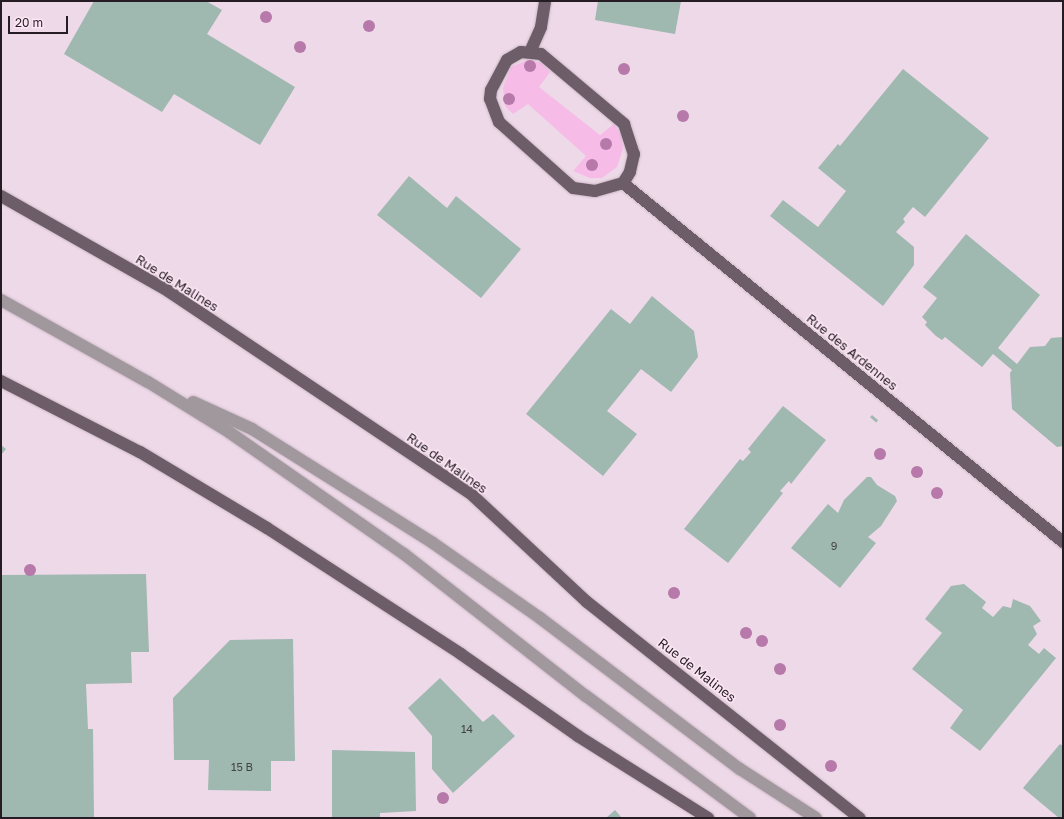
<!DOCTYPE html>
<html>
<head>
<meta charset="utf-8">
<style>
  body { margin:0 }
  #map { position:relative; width:1064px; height:819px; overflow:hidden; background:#eed9e8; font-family:"Golos Text",sans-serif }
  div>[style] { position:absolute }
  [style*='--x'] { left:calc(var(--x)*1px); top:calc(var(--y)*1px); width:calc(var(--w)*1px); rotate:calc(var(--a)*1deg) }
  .green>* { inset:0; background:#f6bce7 }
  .building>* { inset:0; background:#9fb8b0; transform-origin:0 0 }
  .roads { filter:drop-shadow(0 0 1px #cab7c5) drop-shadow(0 0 1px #cab7c5) }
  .minor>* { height:12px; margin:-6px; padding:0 6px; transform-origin:6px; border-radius:6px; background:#a1989e }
  .major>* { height:12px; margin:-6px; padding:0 6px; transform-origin:6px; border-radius:6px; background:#6c5d68 }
  .trees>* { width:12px; height:12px; margin:-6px; border-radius:50%; background:#b779aa }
  span { translate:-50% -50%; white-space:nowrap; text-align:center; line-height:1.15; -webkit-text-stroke:3px #fce6f5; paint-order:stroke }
  .number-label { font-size:11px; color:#444446 }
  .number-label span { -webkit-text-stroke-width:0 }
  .street-label { font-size:13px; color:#251d23 }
  .frame { position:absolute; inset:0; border:2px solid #251d23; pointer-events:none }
  .scale { position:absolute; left:8px; top:16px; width:60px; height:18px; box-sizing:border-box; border:2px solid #251d23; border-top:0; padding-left:5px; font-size:12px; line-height:14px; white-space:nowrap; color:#251d23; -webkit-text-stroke:3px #fce6f5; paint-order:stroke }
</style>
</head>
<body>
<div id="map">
  <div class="green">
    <i style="clip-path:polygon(528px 60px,542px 63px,550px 72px,539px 87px,600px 135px,614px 124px,621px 135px,623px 149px,617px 167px,602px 178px,590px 178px,573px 171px,586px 156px,528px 104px,513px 114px,505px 106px,503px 88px,511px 67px)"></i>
  </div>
  <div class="building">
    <i style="clip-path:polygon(94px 1px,206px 1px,222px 10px,207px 34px,295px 87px,260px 145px,174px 94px,162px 112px,64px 54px)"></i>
    <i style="clip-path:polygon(598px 1px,681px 1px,675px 34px,595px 20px)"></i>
    <i style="clip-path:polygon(903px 69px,989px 138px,925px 217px,913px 207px,903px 219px,905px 222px,896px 232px,914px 247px,914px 265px,883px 306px,770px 216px,783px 200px,818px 227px,846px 191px,818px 168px,838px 144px,840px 146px)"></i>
    <i style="clip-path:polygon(409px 176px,447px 208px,456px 196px,521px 249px,481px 298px,377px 215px)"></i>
    <i style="clip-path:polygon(966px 234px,1040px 295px,998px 348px,1017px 364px,1030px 347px,1045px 346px,1051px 338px,1063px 337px,1063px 446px,1057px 447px,1012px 409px,1010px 373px,1012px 370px,993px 354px,982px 367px,945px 337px,942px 340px,936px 336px,925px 325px,927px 322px,922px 317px,937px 298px,923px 287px)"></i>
    <i style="clip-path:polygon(652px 296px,694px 331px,698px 357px,671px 392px,641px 369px,607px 411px,637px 434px,603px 476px,526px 414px,611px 309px,630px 324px)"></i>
    <i style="clip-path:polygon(783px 406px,826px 440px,791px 484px,789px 481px,780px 491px,783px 493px,728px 563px,684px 529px,740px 459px,743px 461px,751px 452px,748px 449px)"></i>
    <i style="left:872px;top:415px;width:8px;height:3px;rotate:40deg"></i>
    <i style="clip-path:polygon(1px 445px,6px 449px,1px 455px)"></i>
    <i style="clip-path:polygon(867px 477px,871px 477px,877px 485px,895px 496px,897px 501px,881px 526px,868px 537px,876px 543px,840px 588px,791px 548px,828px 504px,838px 513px,844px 500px)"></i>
    <i style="clip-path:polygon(146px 574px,149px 652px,131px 652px,132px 683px,86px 684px,88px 729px,93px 729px,94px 818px,1px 818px,1px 575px)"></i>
    <i style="clip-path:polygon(964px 584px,986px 602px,982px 608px,993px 617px,1003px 606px,1011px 608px,1013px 599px,1030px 606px,1041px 621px,1033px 626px,1037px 634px,1028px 645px,1039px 654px,1044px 648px,1056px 658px,980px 751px,950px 728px,963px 710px,912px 669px,942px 633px,925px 619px,951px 586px)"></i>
    <i style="clip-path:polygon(293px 639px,295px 761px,271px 761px,271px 791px,208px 790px,209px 760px,174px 760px,173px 698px,230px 640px)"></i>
    <i style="clip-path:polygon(440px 678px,483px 722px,493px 714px,515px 736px,453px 793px,432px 769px,432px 736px,408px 708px)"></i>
    <i style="clip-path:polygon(1060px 744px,1063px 746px,1063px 818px,1059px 818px,1023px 788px)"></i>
    <i style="clip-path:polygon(332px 750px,415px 752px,416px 811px,380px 813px,380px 818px,332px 818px)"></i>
    <i style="clip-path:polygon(615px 810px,622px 818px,606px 818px)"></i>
  </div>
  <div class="roads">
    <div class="minor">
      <i style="--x:1;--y:300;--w:168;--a:29.2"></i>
      <i style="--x:148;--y:382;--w:95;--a:31.7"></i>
      <i style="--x:229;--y:432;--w:213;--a:34.9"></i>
      <i style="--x:404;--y:554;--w:231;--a:38"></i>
      <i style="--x:586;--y:696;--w:204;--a:36.6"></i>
      <i style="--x:193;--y:402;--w:65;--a:24.6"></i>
      <i style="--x:252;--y:429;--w:214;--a:32.2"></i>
      <i style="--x:433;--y:543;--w:131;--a:35"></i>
      <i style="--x:540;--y:618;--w:251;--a:37.1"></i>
      <i style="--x:740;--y:769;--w:90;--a:32.8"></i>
    </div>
    <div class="major">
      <i style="--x:521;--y:52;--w:20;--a:6"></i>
      <i style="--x:541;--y:54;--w:109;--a:40.1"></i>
      <i style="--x:624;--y:124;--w:32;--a:72"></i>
      <i style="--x:634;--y:154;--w:18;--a:103"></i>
      <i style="--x:630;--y:172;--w:13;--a:122"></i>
      <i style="--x:623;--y:183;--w:29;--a:164"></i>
      <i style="--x:595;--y:191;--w:22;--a:-172"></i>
      <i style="--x:573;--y:188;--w:99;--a:-138.3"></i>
      <i style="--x:499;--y:122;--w:25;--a:-111"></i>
      <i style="--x:490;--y:99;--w:9;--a:-84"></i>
      <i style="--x:491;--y:90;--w:34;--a:-62"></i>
      <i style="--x:507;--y:60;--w:16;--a:-30"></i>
      <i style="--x:530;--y:52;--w:27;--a:-66"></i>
      <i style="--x:541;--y:27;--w:26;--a:-81"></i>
      <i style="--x:623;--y:183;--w:568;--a:39.21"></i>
      <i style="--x:1;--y:196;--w:192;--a:29.6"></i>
      <i style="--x:168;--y:291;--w:363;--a:33.8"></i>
      <i style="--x:470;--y:493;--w:160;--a:43"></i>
      <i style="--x:587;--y:602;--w:348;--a:38.4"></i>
      <i style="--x:1;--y:381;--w:156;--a:27.1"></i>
      <i style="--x:140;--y:452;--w:148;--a:30.9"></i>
      <i style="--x:267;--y:528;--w:231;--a:33"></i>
      <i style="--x:461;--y:654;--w:143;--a:35"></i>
      <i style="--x:578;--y:736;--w:154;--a:32.2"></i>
    </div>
  </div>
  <div class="trees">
    <i style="left:266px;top:17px"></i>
    <i style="left:369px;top:26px"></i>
    <i style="left:300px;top:47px"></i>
    <i style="left:530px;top:66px"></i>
    <i style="left:624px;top:69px"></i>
    <i style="left:509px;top:99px"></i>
    <i style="left:683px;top:116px"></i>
    <i style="left:606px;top:144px"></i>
    <i style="left:592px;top:165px"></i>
    <i style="left:880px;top:454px"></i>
    <i style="left:917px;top:472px"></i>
    <i style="left:937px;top:493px"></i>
    <i style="left:30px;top:570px"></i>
    <i style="left:674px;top:593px"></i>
    <i style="left:746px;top:633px"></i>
    <i style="left:762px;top:641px"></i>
    <i style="left:780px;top:669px"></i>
    <i style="left:780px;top:725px"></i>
    <i style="left:831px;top:766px"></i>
    <i style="left:443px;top:798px"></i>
  </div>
  <div class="number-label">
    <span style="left:834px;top:546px">9</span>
    <span style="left:467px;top:729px">14</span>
    <span style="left:242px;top:767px">15 B</span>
  </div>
  <div class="street-label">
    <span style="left:177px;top:283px;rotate:32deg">Rue de Malines</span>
    <span style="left:852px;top:352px;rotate:39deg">Rue des Ardennes</span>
    <span style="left:447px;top:463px;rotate:35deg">Rue de Malines</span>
    <span style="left:697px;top:670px;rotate:38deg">Rue de Malines</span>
  </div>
  <div class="frame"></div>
  <div class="scale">20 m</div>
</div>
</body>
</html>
